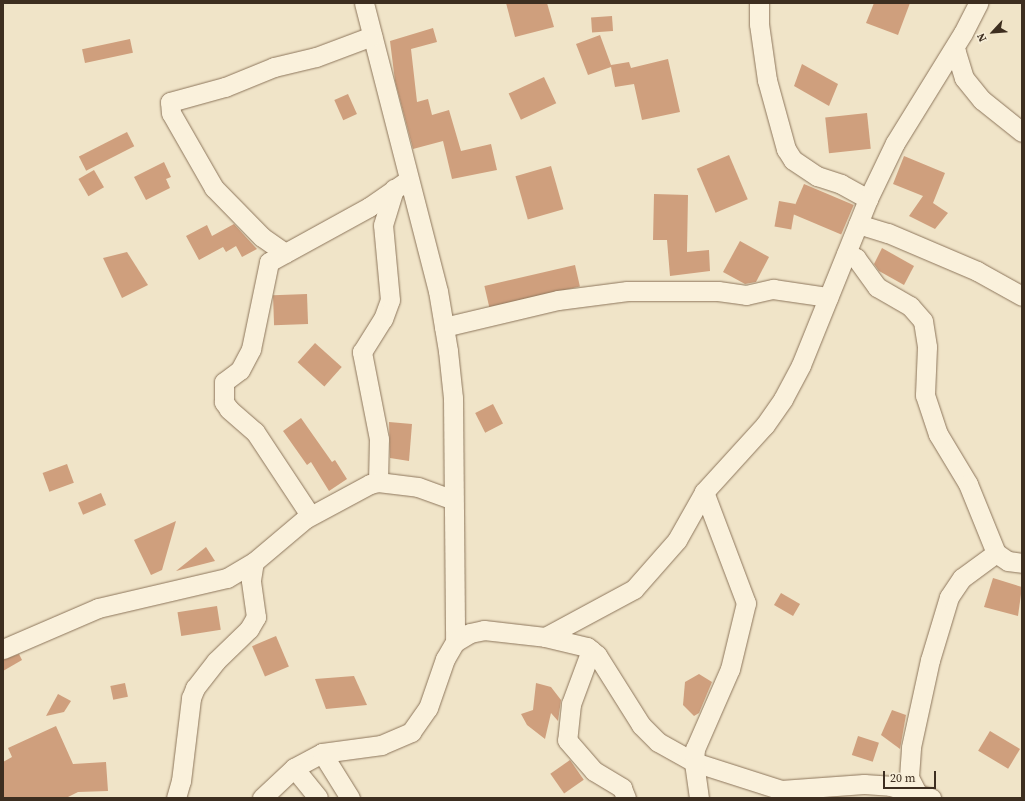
<!DOCTYPE html>
<html>
<head>
<meta charset="utf-8">
<style>
  body { margin:0 }
  #map { position:relative; width:1025px; height:801px; overflow:hidden; background:#f0e4c8; font-family:"Source Serif 4",serif }
  div>[style] { position:absolute }
  [style*='--x'] { left:calc(var(--x)*1px); top:calc(var(--y)*1px); width:calc(var(--w)*1px); rotate:calc(var(--a)*1deg) }
  .building>* { inset:0; background:#cf9f7d; transform-origin:0 0 }
  .roads { filter:drop-shadow(0 0 1px #8d765c) drop-shadow(0 0 1px #8d765c) }
  .minor>* { height:19px; margin:-9.5px; padding:0 9.5px; transform-origin:9.5px; border-radius:9.5px; background:#faf1dc }
  span { translate:-50% -50%; white-space:nowrap; text-align:center; line-height:1.15; -webkit-text-stroke:3px #f7eed8; paint-order:stroke }
  .frame { position:absolute; inset:0; border:4px solid #3d2e20; pointer-events:none }
  .north { position:absolute; left:973px; top:12px; width:40px; height:40px; -webkit-text-stroke:3px #f7eed8; paint-order:stroke; rotate:244deg; font-size:11px; font-weight:700; line-height:16px; text-align:center; color:#3d2e20 }
  .north::after { content:''; display:block; margin:auto; width:14px; height:18px; background:#3d2e20; clip-path:polygon(50% 0,100% 100%,50% 72%,0 100%) }
  .scale { position:absolute; left:883px; top:771px; width:53px; height:18px; box-sizing:border-box; border:2px solid #3d2e20; border-top:0; padding-left:5px; font-size:12px; line-height:14px; white-space:nowrap; color:#3d2e20; -webkit-text-stroke:3px #f7eed8; paint-order:stroke }
</style>
</head>
<body>
<div id="map">
  <div class="building">
    <i style="clip-path:polygon(506px 3px,547px 3px,554px 27px,515px 37px)"></i>
    <i style="clip-path:polygon(874px 3px,910px 3px,898px 35px,866px 23px)"></i>
    <i style="left:612px;top:16px;width:15px;height:21px;rotate:86deg"></i>
    <i style="clip-path:polygon(433px 28px,437px 42px,411px 49px,417px 102px,428px 99px,432px 115px,449px 110px,461px 151px,491px 144px,497px 170px,452px 179px,443px 141px,413px 149px,395px 81px,390px 41px)"></i>
    <i style="clip-path:polygon(600px 35px,611px 65px,629px 62px,631px 68px,668px 59px,680px 112px,642px 120px,634px 84px,615px 87px,611px 67px,588px 75px,576px 44px)"></i>
    <i style="left:130px;top:39px;width:14px;height:49px;rotate:78deg"></i>
    <i style="clip-path:polygon(802px 64px,838px 84px,829px 106px,794px 86px)"></i>
    <i style="left:544px;top:77px;width:29px;height:39px;rotate:65deg"></i>
    <i style="left:348px;top:94px;width:22px;height:15px;rotate:66deg"></i>
    <i style="left:867px;top:113px;width:36px;height:42px;rotate:84deg"></i>
    <i style="left:127px;top:132px;width:16px;height:54px;rotate:63deg"></i>
    <i style="left:729px;top:155px;width:48px;height:35px;rotate:67deg"></i>
    <i style="clip-path:polygon(904px 156px,945px 173px,933px 203px,948px 213px,935px 229px,909px 216px,923px 196px,893px 184px)"></i>
    <i style="clip-path:polygon(164px 162px,171px 177px,166px 179px,170px 188px,146px 200px,134px 177px)"></i>
    <i style="left:551px;top:166px;width:45px;height:37px;rotate:74deg"></i>
    <i style="left:94px;top:170px;width:20px;height:18px;rotate:60deg"></i>
    <i style="left:804px;top:184px;width:54px;height:32px;rotate:23deg"></i>
    <i style="clip-path:polygon(654px 194px,688px 195px,687px 252px,709px 250px,710px 271px,670px 276px,667px 240px,653px 240px)"></i>
    <i style="left:779px;top:201px;width:17px;height:26px;rotate:10deg"></i>
    <i style="clip-path:polygon(234px 224px,257px 249px,242px 257px,236px 246px,226px 252px,223px 247px,199px 260px,186px 236px,207px 225px,212px 236px)"></i>
    <i style="clip-path:polygon(740px 241px,769px 257px,756px 282px,745px 284px,723px 272px)"></i>
    <i style="clip-path:polygon(882px 248px,914px 266px,904px 285px,879px 271px,874px 264px)"></i>
    <i style="clip-path:polygon(127px 252px,148px 285px,122px 298px,103px 258px)"></i>
    <i style="left:575px;top:265px;width:22px;height:93px;rotate:77deg"></i>
    <i style="left:307px;top:294px;width:30px;height:34px;rotate:88deg"></i>
    <i style="left:315px;top:343px;width:36px;height:26px;rotate:42deg"></i>
    <i style="left:493px;top:404px;width:22px;height:20px;rotate:63deg"></i>
    <i style="clip-path:polygon(301px 418px,332px 462px,335px 460px,347px 479px,329px 491px,311px 462px,307px 465px,283px 431px)"></i>
    <i style="clip-path:polygon(389px 422px,412px 424px,409px 461px,390px 458px)"></i>
    <i style="left:67px;top:464px;width:20px;height:26px;rotate:70deg"></i>
    <i style="left:101px;top:493px;width:13px;height:25px;rotate:67deg"></i>
    <i style="clip-path:polygon(176px 521px,162px 570px,151px 575px,134px 540px)"></i>
    <i style="clip-path:polygon(206px 547px,215px 561px,176px 571px)"></i>
    <i style="clip-path:polygon(993px 578px,1022px 587px,1018px 616px,984px 607px)"></i>
    <i style="left:781px;top:593px;width:22px;height:14px;rotate:30deg"></i>
    <i style="left:217px;top:606px;width:24px;height:40px;rotate:81deg"></i>
    <i style="left:276px;top:636px;width:33px;height:26px;rotate:67deg"></i>
    <i style="clip-path:polygon(19px 654px,22px 660px,3px 671px,3px 660px)"></i>
    <i style="clip-path:polygon(699px 674px,712px 682px,699px 713px,694px 716px,683px 705px,685px 682px)"></i>
    <i style="clip-path:polygon(354px 676px,367px 705px,326px 709px,315px 679px)"></i>
    <i style="left:125px;top:683px;width:14px;height:15px;rotate:78deg"></i>
    <i style="clip-path:polygon(536px 683px,551px 687px,561px 700px,558px 721px,551px 713px,545px 739px,527px 725px,521px 714px,533px 710px)"></i>
    <i style="clip-path:polygon(58px 694px,71px 701px,64px 712px,46px 716px)"></i>
    <i style="clip-path:polygon(892px 710px,906px 715px,900px 749px,881px 735px)"></i>
    <i style="clip-path:polygon(56px 726px,73px 764px,106px 762px,108px 791px,78px 792px,66px 798px,3px 798px,3px 762px,12px 757px,8px 748px)"></i>
    <i style="left:990px;top:731px;width:35px;height:23px;rotate:31deg"></i>
    <i style="left:858px;top:736px;width:22px;height:20px;rotate:18deg"></i>
    <i style="left:570px;top:760px;width:24px;height:24px;rotate:55deg"></i>
  </div>
  <div class="roads">
    <div class="minor">
      <i style="--x:364;--y:3;--w:297;--a:75.6"></i>
      <i style="--x:438;--y:291;--w:61;--a:80.5"></i>
      <i style="--x:448;--y:351;--w:47;--a:83.9"></i>
      <i style="--x:453;--y:398;--w:244;--a:89.5"></i>
      <i style="--x:759;--y:3;--w:21;--a:90"></i>
      <i style="--x:759;--y:24;--w:57;--a:81.9"></i>
      <i style="--x:767;--y:80;--w:72;--a:74.6"></i>
      <i style="--x:786;--y:149;--w:13;--a:58"></i>
      <i style="--x:793;--y:160;--w:29;--a:34"></i>
      <i style="--x:817;--y:176;--w:25;--a:18"></i>
      <i style="--x:841;--y:184;--w:31;--a:29"></i>
      <i style="--x:952;--y:52;--w:4;--a:0"></i>
      <i style="--x:956;--y:52;--w:27;--a:73"></i>
      <i style="--x:964;--y:78;--w:28;--a:51"></i>
      <i style="--x:982;--y:100;--w:51;--a:38.7"></i>
      <i style="--x:858;--y:224;--w:31;--a:17"></i>
      <i style="--x:888;--y:233;--w:97;--a:23.1"></i>
      <i style="--x:977;--y:271;--w:51;--a:29.1"></i>
      <i style="--x:285;--y:253;--w:28;--a:-145"></i>
      <i style="--x:262;--y:237;--w:69;--a:-134.4"></i>
      <i style="--x:214;--y:188;--w:86;--a:-119.8"></i>
      <i style="--x:171;--y:113;--w:11;--a:-95"></i>
      <i style="--x:170;--y:102;--w:57;--a:-15.3"></i>
      <i style="--x:225;--y:87;--w:53;--a:-22.2"></i>
      <i style="--x:274;--y:67;--w:43;--a:-13.4"></i>
      <i style="--x:316;--y:57;--w:60;--a:-20.6"></i>
      <i style="--x:846;--y:254;--w:11;--a:22"></i>
      <i style="--x:856;--y:258;--w:36;--a:54"></i>
      <i style="--x:877;--y:287;--w:38;--a:30"></i>
      <i style="--x:910;--y:306;--w:20;--a:49"></i>
      <i style="--x:923;--y:321;--w:26;--a:81"></i>
      <i style="--x:927;--y:347;--w:48;--a:92.4"></i>
      <i style="--x:925;--y:395;--w:41;--a:71.6"></i>
      <i style="--x:938;--y:434;--w:58;--a:59"></i>
      <i style="--x:968;--y:484;--w:74;--a:67.9"></i>
      <i style="--x:996;--y:553;--w:14;--a:34"></i>
      <i style="--x:1008;--y:561;--w:14;--a:8"></i>
      <i style="--x:444;--y:327;--w:117;--a:-13.3"></i>
      <i style="--x:558;--y:300;--w:70;--a:-7.4"></i>
      <i style="--x:627;--y:291;--w:91;--a:0"></i>
      <i style="--x:718;--y:291;--w:28;--a:8"></i>
      <i style="--x:746;--y:295;--w:28;--a:-13"></i>
      <i style="--x:773;--y:289;--w:56;--a:8.3"></i>
      <i style="--x:378;--y:482;--w:43;--a:-88.7"></i>
      <i style="--x:379;--y:439;--w:89;--a:-101.1"></i>
      <i style="--x:362;--y:352;--w:39;--a:-58"></i>
      <i style="--x:383;--y:319;--w:20;--a:-70"></i>
      <i style="--x:390;--y:300;--w:75;--a:-95.3"></i>
      <i style="--x:383;--y:225;--w:38;--a:-73"></i>
      <i style="--x:310;--y:515;--w:100;--a:-123.5"></i>
      <i style="--x:255;--y:432;--w:35;--a:-139"></i>
      <i style="--x:229;--y:409;--w:9;--a:-126"></i>
      <i style="--x:224;--y:402;--w:20;--a:-90"></i>
      <i style="--x:224;--y:382;--w:20;--a:-37"></i>
      <i style="--x:240;--y:370;--w:24;--a:-62"></i>
      <i style="--x:251;--y:349;--w:89;--a:-78.3"></i>
      <i style="--x:269;--y:262;--w:114;--a:-28.8"></i>
      <i style="--x:369;--y:207;--w:47;--a:-34.7"></i>
      <i style="--x:545;--y:637;--w:101;--a:-28.3"></i>
      <i style="--x:634;--y:589;--w:65;--a:-48.7"></i>
      <i style="--x:677;--y:540;--w:55;--a:-60.6"></i>
      <i style="--x:704;--y:492;--w:91;--a:-47.7"></i>
      <i style="--x:765;--y:425;--w:32;--a:-55"></i>
      <i style="--x:783;--y:399;--w:38;--a:-62"></i>
      <i style="--x:801;--y:365;--w:179;--a:-68"></i>
      <i style="--x:868;--y:199;--w:62;--a:-64.3"></i>
      <i style="--x:895;--y:143;--w:129;--a:-58.3"></i>
      <i style="--x:963;--y:33;--w:34;--a:-63"></i>
      <i style="--x:3;--y:649;--w:103;--a:-23.3"></i>
      <i style="--x:98;--y:608;--w:132;--a:-13.1"></i>
      <i style="--x:227;--y:578;--w:31;--a:-31"></i>
      <i style="--x:254;--y:562;--w:67;--a:-40.1"></i>
      <i style="--x:305;--y:519;--w:74;--a:-28.3"></i>
      <i style="--x:370;--y:484;--w:8;--a:-14"></i>
      <i style="--x:378;--y:482;--w:40;--a:7.1"></i>
      <i style="--x:418;--y:487;--w:37;--a:20"></i>
      <i style="--x:591;--y:650;--w:58;--a:110.3"></i>
      <i style="--x:571;--y:704;--w:36;--a:96"></i>
      <i style="--x:567;--y:740;--w:41;--a:48.9"></i>
      <i style="--x:594;--y:771;--w:33;--a:31"></i>
      <i style="--x:622;--y:788;--w:11;--a:68"></i>
      <i style="--x:322;--y:753;--w:53;--a:58.1"></i>
      <i style="--x:294;--y:768;--w:38;--a:51"></i>
      <i style="--x:917;--y:793;--w:18;--a:-117"></i>
      <i style="--x:909;--y:777;--w:30;--a:-86"></i>
      <i style="--x:911;--y:747;--w:89;--a:-77.7"></i>
      <i style="--x:930;--y:660;--w:66;--a:-73.2"></i>
      <i style="--x:949;--y:597;--w:23;--a:-56"></i>
      <i style="--x:962;--y:578;--w:42;--a:-36.3"></i>
      <i style="--x:176;--y:798;--w:18;--a:-74"></i>
      <i style="--x:181;--y:781;--w:84;--a:-83.1"></i>
      <i style="--x:191;--y:698;--w:11;--a:-68"></i>
      <i style="--x:195;--y:688;--w:34;--a:-52"></i>
      <i style="--x:216;--y:661;--w:46;--a:-44.1"></i>
      <i style="--x:249;--y:629;--w:14;--a:-60"></i>
      <i style="--x:256;--y:617;--w:37;--a:-98"></i>
      <i style="--x:251;--y:580;--w:18;--a:-81"></i>
      <i style="--x:262;--y:798;--w:44;--a:-43.2"></i>
      <i style="--x:294;--y:768;--w:32;--a:-28"></i>
      <i style="--x:322;--y:753;--w:60;--a:-7.7"></i>
      <i style="--x:381;--y:745;--w:33;--a:-23"></i>
      <i style="--x:411;--y:732;--w:29;--a:-55"></i>
      <i style="--x:428;--y:708;--w:52;--a:-70.9"></i>
      <i style="--x:445;--y:659;--w:20;--a:-60"></i>
      <i style="--x:455;--y:642;--w:17;--a:-31"></i>
      <i style="--x:470;--y:633;--w:14;--a:-12"></i>
      <i style="--x:484;--y:630;--w:61;--a:6.5"></i>
      <i style="--x:545;--y:637;--w:43;--a:13.4"></i>
      <i style="--x:587;--y:647;--w:13;--a:39"></i>
      <i style="--x:597;--y:655;--w:83;--a:57.8"></i>
      <i style="--x:641;--y:725;--w:24;--a:45"></i>
      <i style="--x:658;--y:742;--w:41;--a:29.1"></i>
      <i style="--x:694;--y:762;--w:91;--a:17.8"></i>
      <i style="--x:781;--y:790;--w:83;--a:-4.1"></i>
      <i style="--x:864;--y:784;--w:26;--a:4"></i>
      <i style="--x:890;--y:786;--w:43;--a:16.3"></i>
      <i style="--x:699;--y:798;--w:36;--a:-98"></i>
      <i style="--x:694;--y:762;--w:13;--a:-86"></i>
      <i style="--x:695;--y:749;--w:87;--a:-66.4"></i>
      <i style="--x:730;--y:669;--w:68;--a:-76.4"></i>
      <i style="--x:746;--y:603;--w:119;--a:-110.7"></i>
    </div>
  </div>
  <div class="frame"></div>
  <div class="north">N</div>
  <div class="scale">20 m</div>
</div>
</body>
</html>
